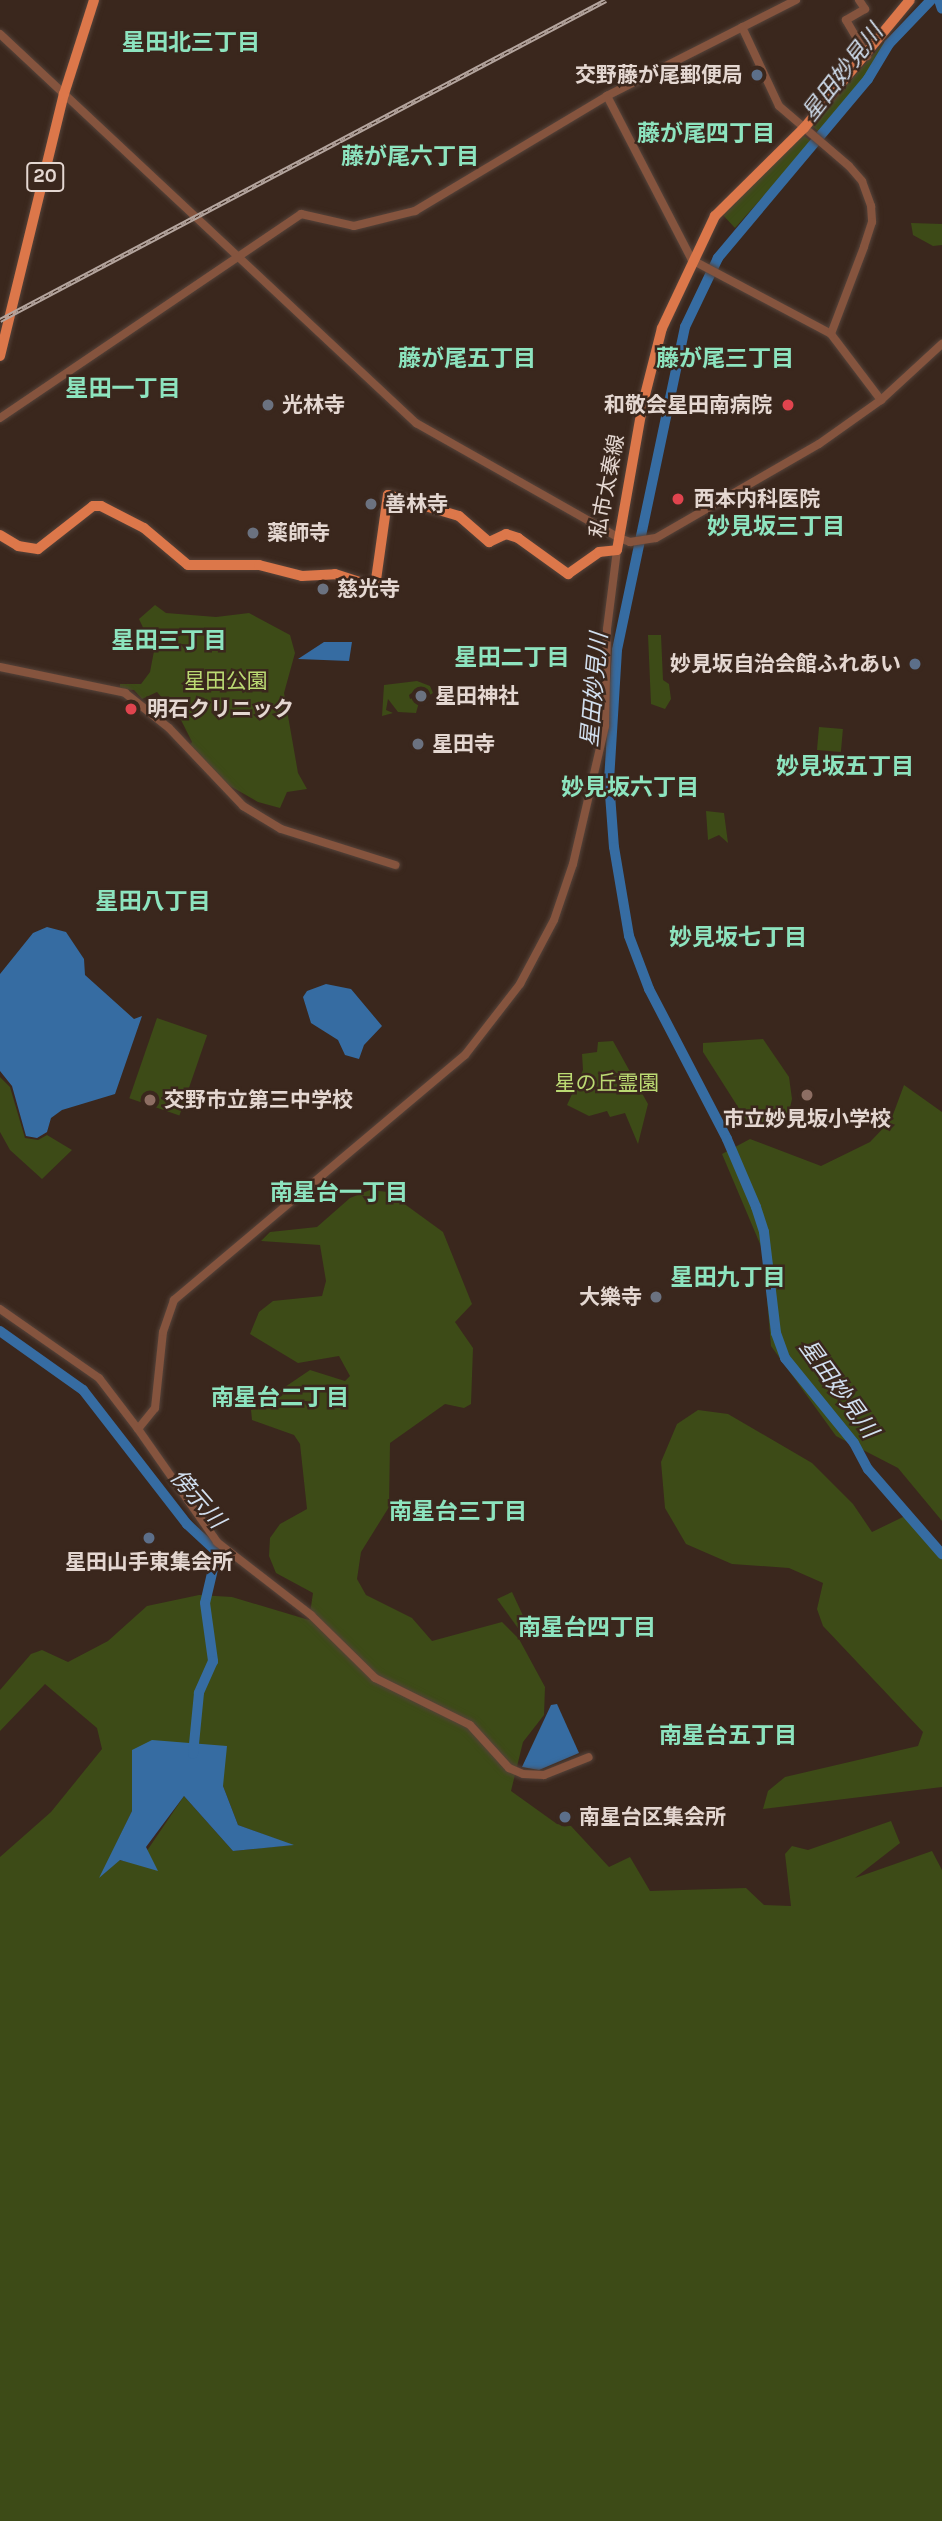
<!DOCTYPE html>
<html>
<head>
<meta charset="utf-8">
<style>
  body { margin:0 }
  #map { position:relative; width:942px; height:2521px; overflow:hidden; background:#3a271d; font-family:Karla,"Noto Sans JP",sans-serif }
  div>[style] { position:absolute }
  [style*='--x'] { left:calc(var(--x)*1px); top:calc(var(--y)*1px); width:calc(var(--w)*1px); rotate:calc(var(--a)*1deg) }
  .green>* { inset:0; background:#3d4b17; transform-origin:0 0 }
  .water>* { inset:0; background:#366ca2 }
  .river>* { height:10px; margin:-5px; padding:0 5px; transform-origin:5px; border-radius:5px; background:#366ca2 }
  .roads { filter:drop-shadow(0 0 2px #55433a) drop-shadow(0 0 2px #55433a) }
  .minor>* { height:8px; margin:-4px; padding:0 4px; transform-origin:4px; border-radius:4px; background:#85543e }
  .major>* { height:10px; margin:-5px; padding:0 5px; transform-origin:5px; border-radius:5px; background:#dc774a }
  .rail>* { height:4.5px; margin-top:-2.25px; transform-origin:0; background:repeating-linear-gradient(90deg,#3a271d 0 5px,#b4a59e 0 10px); box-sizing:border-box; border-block:2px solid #b4a59e }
  .dots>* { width:19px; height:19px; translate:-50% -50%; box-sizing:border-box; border:4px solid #3a271d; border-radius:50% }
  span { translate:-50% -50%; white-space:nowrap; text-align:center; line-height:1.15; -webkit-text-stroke:5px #3a271d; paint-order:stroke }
  .shield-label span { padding:2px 5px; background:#3a271d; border:2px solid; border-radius:5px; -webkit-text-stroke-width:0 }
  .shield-label { font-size:19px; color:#e4d7d1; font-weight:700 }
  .poi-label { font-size:21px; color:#e4d7d1; font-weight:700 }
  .right { translate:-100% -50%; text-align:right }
  .left { translate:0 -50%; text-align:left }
  .street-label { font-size:21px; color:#e4d7d1 }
  .park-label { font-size:21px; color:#bbda73 }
  .neighbourhood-label { font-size:23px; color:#8de4bf; font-weight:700 }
  .water-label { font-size:23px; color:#d1dfef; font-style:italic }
</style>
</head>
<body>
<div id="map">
  <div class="green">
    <i style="clip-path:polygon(887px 39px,868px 77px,819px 132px,811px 125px)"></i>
    <i style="clip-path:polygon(802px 134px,812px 142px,735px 228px,722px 214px)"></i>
    <i style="clip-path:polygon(911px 223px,942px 224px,942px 245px,933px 246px,913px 235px)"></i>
    <i style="clip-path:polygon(155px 605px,166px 613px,216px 617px,249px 613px,290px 635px,295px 653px,284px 693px,298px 773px,307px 789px,287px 792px,280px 808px,258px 802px,230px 786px,189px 746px,192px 742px,181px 720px,157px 692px,142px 699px,134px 690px,120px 689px,120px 684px,141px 684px,150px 672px,154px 651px,139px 619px)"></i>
    <i style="clip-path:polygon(648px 635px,661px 635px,663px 680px,669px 684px,671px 699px,665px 709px,651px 704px)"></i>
    <i style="clip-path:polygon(417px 681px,430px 686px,433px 693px,428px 696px,417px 689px,409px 695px,410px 699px,421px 695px,416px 713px,398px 712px,388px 699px,386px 710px,393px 713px,382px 716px,384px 685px)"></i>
    <i style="left:819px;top:727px;width:24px;height:23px;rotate:5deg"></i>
    <i style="clip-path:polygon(706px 811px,724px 813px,728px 843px,719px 835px,708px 840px)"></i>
    <i style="left:157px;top:1018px;width:53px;height:85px;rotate:19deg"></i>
    <i style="clip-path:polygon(763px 1039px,789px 1077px,792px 1099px,789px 1112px,752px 1129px,703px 1052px,703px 1043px)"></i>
    <i style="clip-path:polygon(613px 1041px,648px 1104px,638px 1144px,625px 1113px,610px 1117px,607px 1111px,589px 1116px,567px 1105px,583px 1070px,582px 1054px,597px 1052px,598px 1042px)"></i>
    <i style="clip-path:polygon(0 1077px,10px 1087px,25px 1138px,38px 1140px,47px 1135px,72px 1150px,42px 1179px,10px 1150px,0 1132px)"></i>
    <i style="clip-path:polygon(904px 1085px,942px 1112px,942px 1521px,898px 1468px,836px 1436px,771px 1346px,763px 1251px,722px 1154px,750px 1139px,821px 1166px,870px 1142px,891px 1120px)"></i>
    <i style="clip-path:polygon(evenodd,370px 1190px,388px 1192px,443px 1232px,472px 1304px,455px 1322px,473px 1348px,471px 1404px,464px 1408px,445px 1404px,390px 1443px,389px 1507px,361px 1552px,357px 1579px,366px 1595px,412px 1618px,432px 1641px,502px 1622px,519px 1639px,545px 1687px,544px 1715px,523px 1742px,511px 1791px,557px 1824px,571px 1826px,609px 1867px,630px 1857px,650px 1891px,746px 1888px,764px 1905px,791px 1906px,785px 1854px,792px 1846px,808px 1850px,891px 1821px,900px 1843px,855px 1878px,932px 1851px,942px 1870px,942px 2521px,0 2521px,0 1857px,51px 1812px,102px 1749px,97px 1728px,45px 1684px,0 1731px,0 1690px,31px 1654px,42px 1650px,68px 1662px,108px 1641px,147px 1606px,199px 1595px,232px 1597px,309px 1620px,313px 1593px,276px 1573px,269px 1556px,270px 1538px,280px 1524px,307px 1509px,300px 1444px,294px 1435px,252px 1420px,251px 1410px,310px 1370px,345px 1381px,350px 1376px,339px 1356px,298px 1363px,250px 1334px,259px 1312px,273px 1301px,322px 1296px,326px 1281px,320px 1245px,261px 1241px,270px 1232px,317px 1227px,350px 1198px,370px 1190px,132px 1750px,223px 1786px,238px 1825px,292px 1845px,233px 1851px,184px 1796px,138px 1864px,119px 1860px,101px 1876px,132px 1811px,132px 1750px)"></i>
    <i style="clip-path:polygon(698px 1410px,728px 1414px,812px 1463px,853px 1504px,872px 1532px,903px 1517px,942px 1548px,942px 1787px,763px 1809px,768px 1791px,785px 1777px,918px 1746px,923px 1732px,823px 1626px,817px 1609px,823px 1583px,789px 1568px,732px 1564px,686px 1544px,665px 1508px,661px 1462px,677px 1424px)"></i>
    <i style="clip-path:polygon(512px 1592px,532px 1635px,525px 1638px,497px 1599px)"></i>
  </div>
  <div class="water">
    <i style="clip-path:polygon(324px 642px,352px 642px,349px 661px,298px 659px)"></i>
    <i style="clip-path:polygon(47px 927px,66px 932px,84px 959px,85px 975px,134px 1019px,142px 1016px,115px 1094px,62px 1110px,51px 1118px,47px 1132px,37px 1138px,26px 1136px,12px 1086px,0 1071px,0 974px,33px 933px)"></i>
    <i style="clip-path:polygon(326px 984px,351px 989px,382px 1026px,364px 1045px,359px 1059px,345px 1055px,338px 1040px,311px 1023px,303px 997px,307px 991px)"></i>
    <i style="clip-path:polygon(557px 1704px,579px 1753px,539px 1770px,522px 1767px,551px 1705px)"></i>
    <i style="clip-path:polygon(152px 1740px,227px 1746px,223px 1786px,238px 1825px,294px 1845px,233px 1851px,184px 1796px,146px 1847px,158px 1871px,120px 1860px,99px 1878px,132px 1811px,132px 1750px)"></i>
  </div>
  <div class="river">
    <i style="--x:931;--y:0;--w:61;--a:133.7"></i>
    <i style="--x:889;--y:44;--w:41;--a:121"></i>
    <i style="--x:868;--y:79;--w:234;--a:130"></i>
    <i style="--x:718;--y:258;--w:76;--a:115.6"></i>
    <i style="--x:685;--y:327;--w:330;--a:101.9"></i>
    <i style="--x:617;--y:650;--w:131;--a:93.5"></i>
    <i style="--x:609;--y:781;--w:66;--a:85.7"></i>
    <i style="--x:614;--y:847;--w:90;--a:80.4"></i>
    <i style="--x:629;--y:936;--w:57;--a:69.3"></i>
    <i style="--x:649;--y:989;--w:169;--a:62.5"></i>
    <i style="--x:727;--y:1139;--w:74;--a:66.9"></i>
    <i style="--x:756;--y:1207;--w:26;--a:72"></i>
    <i style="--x:764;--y:1232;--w:102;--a:83.2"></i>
    <i style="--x:776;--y:1333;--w:27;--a:70"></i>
    <i style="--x:785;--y:1358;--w:109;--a:50.9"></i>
    <i style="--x:854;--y:1443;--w:30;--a:62"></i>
    <i style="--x:868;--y:1469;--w:113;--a:49"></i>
    <i style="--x:939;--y:0;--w:9;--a:72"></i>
    <i style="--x:0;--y:1331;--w:102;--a:35.4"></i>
    <i style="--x:83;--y:1390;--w:170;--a:52.2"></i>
    <i style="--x:187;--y:1524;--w:41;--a:43"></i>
    <i style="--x:217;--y:1552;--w:52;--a:103.2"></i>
    <i style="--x:205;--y:1603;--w:59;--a:82.1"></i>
    <i style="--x:213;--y:1661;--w:35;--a:114"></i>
    <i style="--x:199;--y:1693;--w:61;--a:95.6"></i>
  </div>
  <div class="roads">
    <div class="minor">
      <i style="--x:796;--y:0;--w:212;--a:153.1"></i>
      <i style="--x:607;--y:96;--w:185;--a:62.6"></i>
      <i style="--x:692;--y:260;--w:157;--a:28"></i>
      <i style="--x:831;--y:334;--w:83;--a:52.9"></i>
      <i style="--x:859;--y:0;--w:11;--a:56"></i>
      <i style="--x:865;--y:9;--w:22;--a:150"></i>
      <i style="--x:846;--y:20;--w:42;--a:59.7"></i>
      <i style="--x:742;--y:27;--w:87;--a:64.9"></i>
      <i style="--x:779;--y:106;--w:92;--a:40.6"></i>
      <i style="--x:849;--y:166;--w:20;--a:49"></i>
      <i style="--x:862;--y:181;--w:27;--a:70"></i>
      <i style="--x:871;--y:206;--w:16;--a:86"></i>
      <i style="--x:872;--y:222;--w:26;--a:108"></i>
      <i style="--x:864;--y:247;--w:93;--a:110.8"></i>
      <i style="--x:0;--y:34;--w:570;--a:43.08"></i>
      <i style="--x:416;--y:423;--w:233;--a:29.5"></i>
      <i style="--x:619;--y:538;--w:12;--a:20"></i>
      <i style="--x:630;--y:542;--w:26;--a:-9"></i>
      <i style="--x:656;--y:538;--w:188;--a:-30"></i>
      <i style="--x:819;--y:444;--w:76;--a:-35.4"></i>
      <i style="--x:881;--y:400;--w:83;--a:-42.6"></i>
      <i style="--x:0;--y:418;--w:364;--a:-34.1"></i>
      <i style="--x:301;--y:214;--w:54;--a:12.8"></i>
      <i style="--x:354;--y:226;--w:63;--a:-13.8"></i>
      <i style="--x:415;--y:211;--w:224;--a:-30.9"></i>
      <i style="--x:0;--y:667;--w:128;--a:11.7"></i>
      <i style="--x:125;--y:693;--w:56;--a:38.5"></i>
      <i style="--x:169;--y:728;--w:108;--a:46.5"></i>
      <i style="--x:243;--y:806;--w:44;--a:31.2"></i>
      <i style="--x:281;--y:829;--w:120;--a:17.5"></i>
      <i style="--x:0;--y:1309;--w:121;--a:34.9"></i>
      <i style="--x:99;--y:1378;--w:64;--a:52.6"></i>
      <i style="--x:138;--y:1429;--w:27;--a:-51"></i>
      <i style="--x:155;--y:1408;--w:76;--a:-84"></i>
      <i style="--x:163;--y:1332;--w:34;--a:-71"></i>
      <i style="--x:174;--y:1300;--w:380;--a:-40.1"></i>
      <i style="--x:465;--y:1055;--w:90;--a:-52.2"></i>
      <i style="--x:520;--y:984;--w:72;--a:-62"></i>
      <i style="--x:554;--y:920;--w:59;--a:-71.3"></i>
      <i style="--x:573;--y:864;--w:142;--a:-76.9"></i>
      <i style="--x:605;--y:726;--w:97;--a:-88.8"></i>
      <i style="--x:607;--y:629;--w:80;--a:-82.8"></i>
      <i style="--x:138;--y:1429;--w:138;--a:55"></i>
      <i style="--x:217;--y:1542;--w:119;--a:37.8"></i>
      <i style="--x:311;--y:1615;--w:90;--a:44.5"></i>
      <i style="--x:375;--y:1678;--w:106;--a:26.3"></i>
      <i style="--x:470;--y:1725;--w:58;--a:47.8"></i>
      <i style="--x:509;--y:1768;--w:15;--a:23"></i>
      <i style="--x:523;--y:1774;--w:21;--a:3"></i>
      <i style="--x:544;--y:1775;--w:48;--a:-21.8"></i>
    </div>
    <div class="major">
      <i style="--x:0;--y:356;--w:270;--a:-76.3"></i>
      <i style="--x:64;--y:94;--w:99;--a:-72.3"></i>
      <i style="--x:0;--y:535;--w:21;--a:31"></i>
      <i style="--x:18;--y:546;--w:20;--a:9"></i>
      <i style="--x:38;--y:549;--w:70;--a:-38"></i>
      <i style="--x:93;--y:506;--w:8;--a:0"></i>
      <i style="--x:101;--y:506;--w:48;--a:27.1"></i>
      <i style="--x:144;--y:528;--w:57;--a:40.1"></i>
      <i style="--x:188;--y:565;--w:71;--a:0"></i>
      <i style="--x:259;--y:565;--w:44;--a:14.3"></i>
      <i style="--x:302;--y:576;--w:33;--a:-3"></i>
      <i style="--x:335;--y:574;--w:42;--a:18"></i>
      <i style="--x:375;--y:587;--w:93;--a:-82"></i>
      <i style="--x:388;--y:495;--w:74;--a:16.5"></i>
      <i style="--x:459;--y:516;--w:40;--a:41"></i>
      <i style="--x:489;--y:542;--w:19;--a:-25"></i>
      <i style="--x:506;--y:534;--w:13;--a:18"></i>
      <i style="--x:518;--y:538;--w:62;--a:35.8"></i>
      <i style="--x:568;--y:574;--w:38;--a:-35"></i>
      <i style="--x:599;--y:552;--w:18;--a:-6"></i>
      <i style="--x:617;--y:550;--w:149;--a:-80"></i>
      <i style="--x:643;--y:403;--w:77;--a:-75.8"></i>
      <i style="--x:662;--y:328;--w:124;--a:-64.7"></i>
      <i style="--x:715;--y:216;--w:125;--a:-44.7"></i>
      <i style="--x:804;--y:128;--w:166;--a:-50.4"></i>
    </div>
  </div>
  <div class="rail">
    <i style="--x:0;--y:320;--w:685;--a:-27.84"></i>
  </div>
  <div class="dots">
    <i style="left:757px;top:75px;background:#5c6f8a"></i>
    <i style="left:268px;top:405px;background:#6b7280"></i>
    <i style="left:788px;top:405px;background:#e0444e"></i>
    <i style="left:678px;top:499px;background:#e0444e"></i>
    <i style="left:371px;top:504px;background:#6b7280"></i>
    <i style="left:253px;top:533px;background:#6b7280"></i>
    <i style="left:323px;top:589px;background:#6b7280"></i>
    <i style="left:915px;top:664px;background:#5c6f8a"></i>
    <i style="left:421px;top:696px;background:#6b7280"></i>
    <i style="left:131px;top:709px;background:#e0444e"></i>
    <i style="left:418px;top:744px;background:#6b7280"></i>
    <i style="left:807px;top:1095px;background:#8d6e63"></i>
    <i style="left:150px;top:1100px;background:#8d6e63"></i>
    <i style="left:656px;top:1297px;background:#6b7280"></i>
    <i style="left:149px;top:1538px;background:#5c6f8a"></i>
    <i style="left:565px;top:1817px;background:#5c6f8a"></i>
  </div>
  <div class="shield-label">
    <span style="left:45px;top:177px">20</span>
  </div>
  <div class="poi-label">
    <span class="right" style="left:743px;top:75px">交野藤が尾郵便局</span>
    <span class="left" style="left:282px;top:405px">光林寺</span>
    <span class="right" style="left:772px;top:405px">和敬会星田南病院</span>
    <span class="left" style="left:694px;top:499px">西本内科医院</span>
    <span class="left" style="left:385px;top:504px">善林寺</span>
    <span class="left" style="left:267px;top:533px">薬師寺</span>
    <span class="left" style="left:337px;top:589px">慈光寺</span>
    <span class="right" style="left:901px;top:664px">妙見坂自治会館ふれあい</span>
    <span class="left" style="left:435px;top:696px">星田神社</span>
    <span class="left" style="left:147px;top:709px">明石クリニック</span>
    <span class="left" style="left:432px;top:744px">星田寺</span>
    <span class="left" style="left:164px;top:1100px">交野市立第三中学校</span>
    <span style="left:807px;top:1119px">市立妙見坂小学校</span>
    <span class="right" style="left:642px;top:1297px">大樂寺</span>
    <span style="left:149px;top:1562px">星田山手東集会所</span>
    <span class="left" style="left:579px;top:1817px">南星台区集会所</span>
  </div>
  <div class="street-label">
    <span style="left:607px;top:486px;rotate:-79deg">私市太秦線</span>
  </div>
  <div class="park-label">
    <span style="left:226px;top:681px">星田公園</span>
    <span style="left:607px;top:1083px">星の丘霊園</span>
  </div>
  <div class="neighbourhood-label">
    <span style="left:191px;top:43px">星田北三丁目</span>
    <span style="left:706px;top:134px">藤が尾四丁目</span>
    <span style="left:410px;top:157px">藤が尾六丁目</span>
    <span style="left:467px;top:359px">藤が尾五丁目</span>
    <span style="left:725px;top:359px">藤が尾三丁目</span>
    <span style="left:123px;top:389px">星田一丁目</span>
    <span style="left:776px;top:527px">妙見坂三丁目</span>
    <span style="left:169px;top:641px">星田三丁目</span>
    <span style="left:512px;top:658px">星田二丁目</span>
    <span style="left:845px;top:767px">妙見坂五丁目</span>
    <span style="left:630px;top:788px">妙見坂六丁目</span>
    <span style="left:153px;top:902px">星田八丁目</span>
    <span style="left:738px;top:938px">妙見坂七丁目</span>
    <span style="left:339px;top:1193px">南星台一丁目</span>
    <span style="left:728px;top:1278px">星田九丁目</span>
    <span style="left:280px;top:1398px">南星台二丁目</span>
    <span style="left:458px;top:1512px">南星台三丁目</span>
    <span style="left:587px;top:1628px">南星台四丁目</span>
    <span style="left:728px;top:1736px">南星台五丁目</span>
  </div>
  <div class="water-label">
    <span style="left:843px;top:73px;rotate:-52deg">星田妙見川</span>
    <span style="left:595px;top:690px;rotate:-85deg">星田妙見川</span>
    <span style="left:838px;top:1389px;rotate:54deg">星田妙見川</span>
    <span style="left:197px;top:1499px;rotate:49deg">傍示川</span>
  </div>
</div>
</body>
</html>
